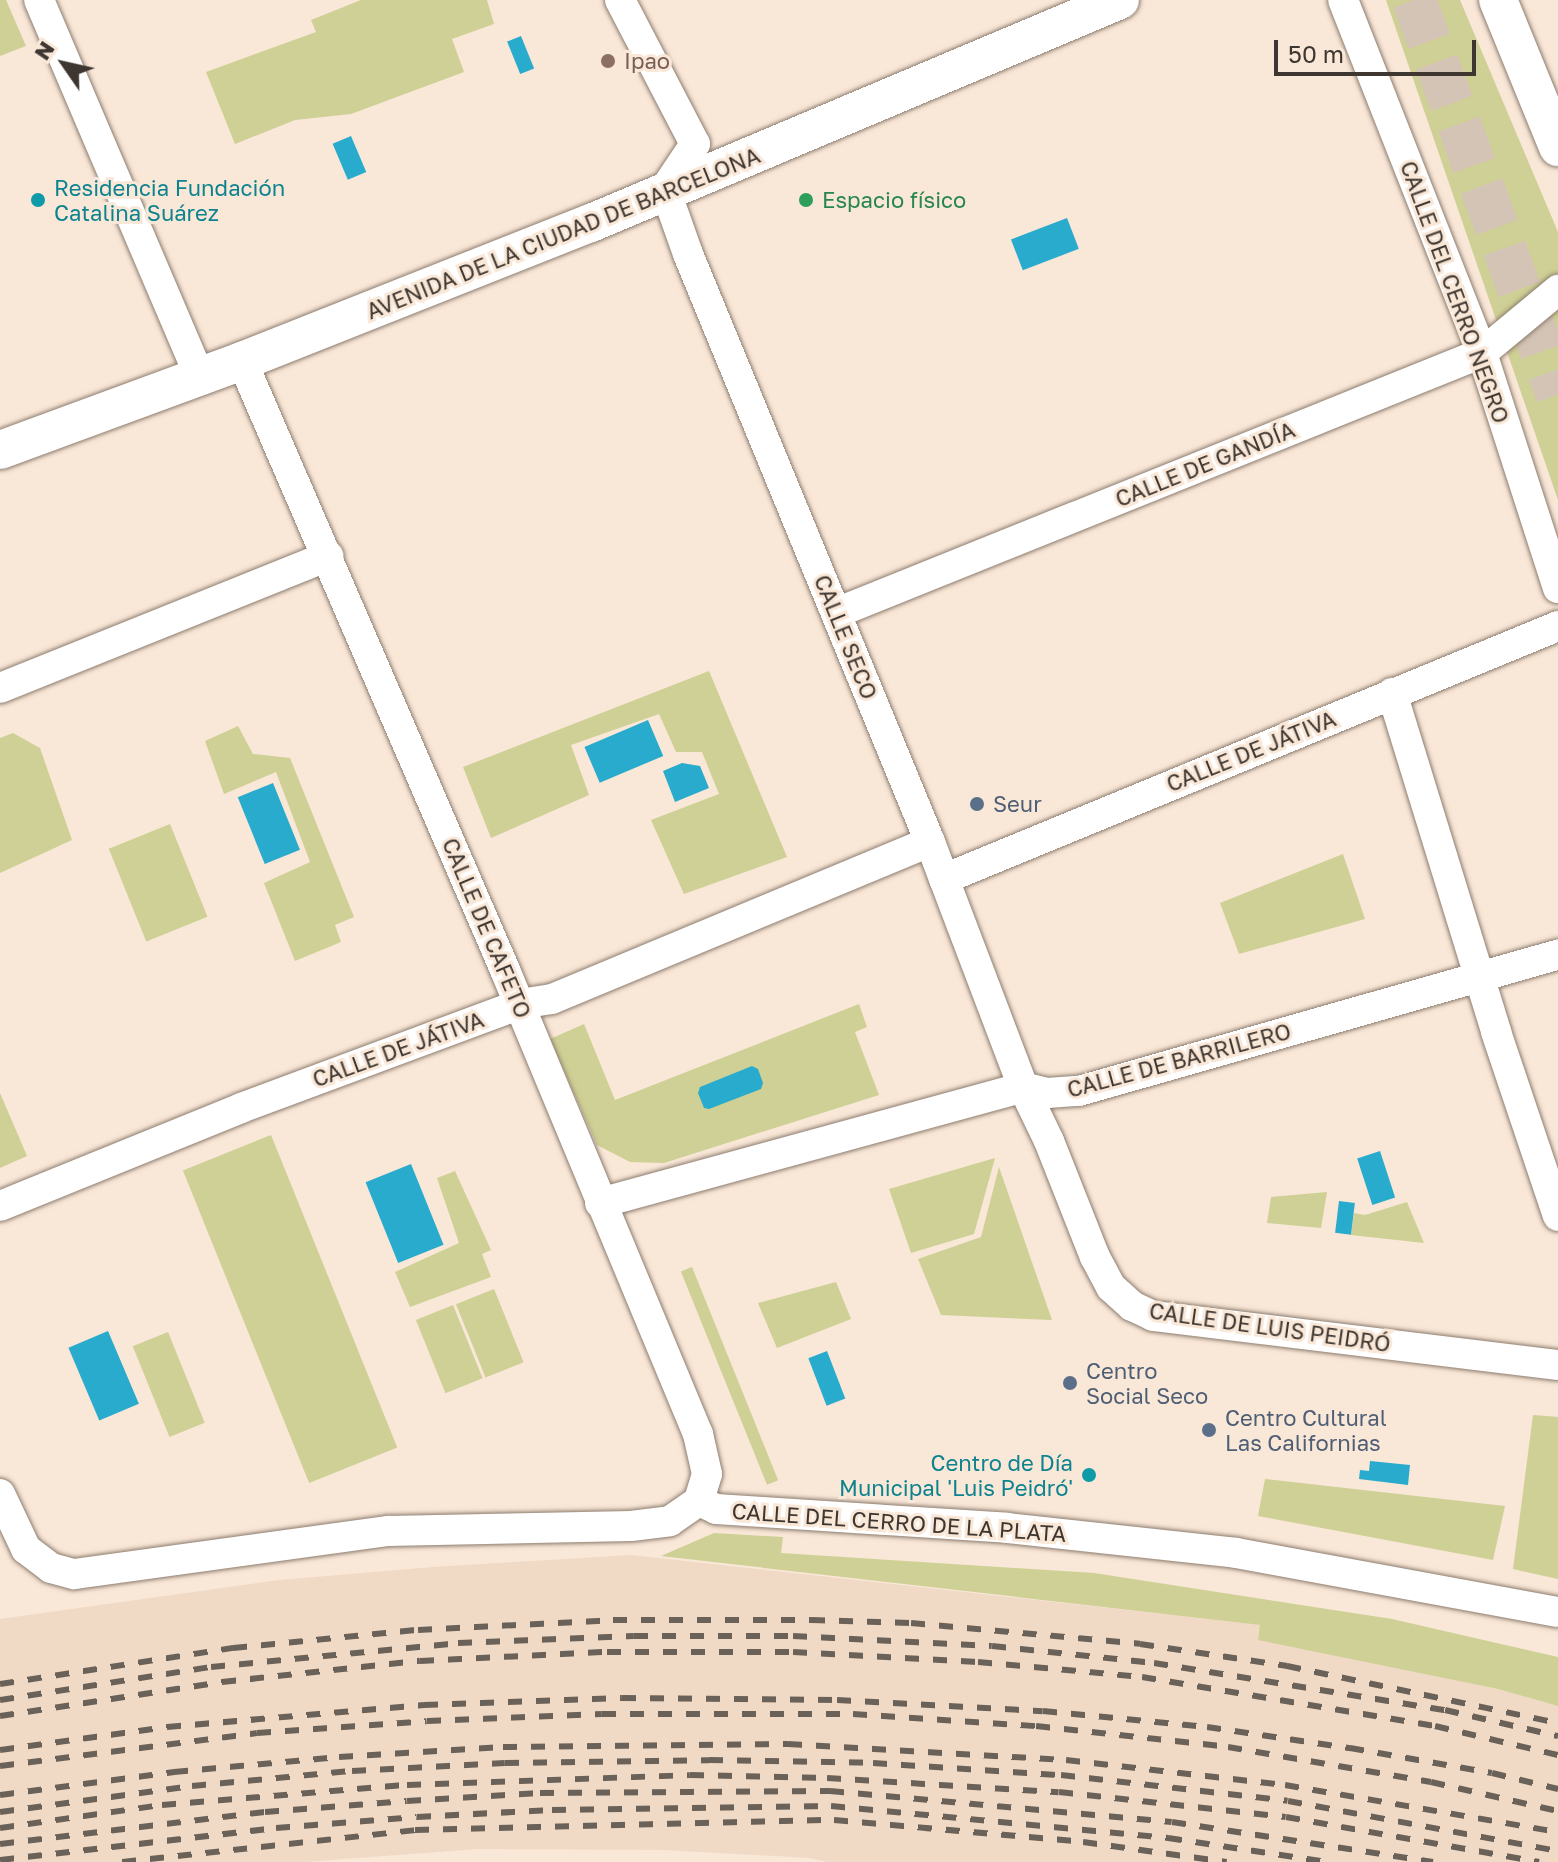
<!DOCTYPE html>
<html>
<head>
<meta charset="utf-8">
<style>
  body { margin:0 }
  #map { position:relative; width:1558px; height:1862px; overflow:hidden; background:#f9e7d7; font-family:"Golos Text",sans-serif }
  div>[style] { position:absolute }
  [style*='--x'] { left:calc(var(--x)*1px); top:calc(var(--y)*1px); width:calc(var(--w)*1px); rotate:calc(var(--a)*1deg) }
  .built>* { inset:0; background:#f1dac5 }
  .green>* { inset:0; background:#ced095; transform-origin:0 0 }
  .water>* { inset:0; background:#29abcd; transform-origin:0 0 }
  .highway-tunnel>* { height:44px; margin-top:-22px; transform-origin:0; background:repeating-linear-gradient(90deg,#d4c4b6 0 44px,transparent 0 66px) }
  .roads { filter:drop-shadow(0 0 2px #8d7d6f) drop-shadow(0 0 2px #8d7d6f) }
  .minor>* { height:30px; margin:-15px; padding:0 15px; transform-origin:15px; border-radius:15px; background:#fff }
  .major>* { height:38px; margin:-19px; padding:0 19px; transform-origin:19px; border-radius:19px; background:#fff }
  .rail>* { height:6px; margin-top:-3px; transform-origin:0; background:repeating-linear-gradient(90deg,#6a6158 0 14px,transparent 0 28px) }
  .dots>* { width:22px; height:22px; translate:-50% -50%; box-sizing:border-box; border:4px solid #f9e7d7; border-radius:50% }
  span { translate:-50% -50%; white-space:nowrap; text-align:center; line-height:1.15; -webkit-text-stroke:6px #f9e7d7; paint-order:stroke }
  .education-label { font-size:22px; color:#785e54 }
  .left { translate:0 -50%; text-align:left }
  .culture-label { font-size:22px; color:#0d838f }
  .right { translate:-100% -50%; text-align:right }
  .leisure-label { font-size:22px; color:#27864d }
  .street-label { font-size:22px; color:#3e3731 }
  .service-label { font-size:22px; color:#4e5e75 }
  .north { position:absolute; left:24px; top:24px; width:80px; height:80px; -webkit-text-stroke:6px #f9e7d7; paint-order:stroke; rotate:304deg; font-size:22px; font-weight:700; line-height:32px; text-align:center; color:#3e3731 }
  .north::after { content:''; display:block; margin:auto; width:28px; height:36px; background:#3e3731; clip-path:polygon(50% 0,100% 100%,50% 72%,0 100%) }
  .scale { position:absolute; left:1274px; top:40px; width:202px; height:36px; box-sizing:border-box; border:4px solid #3e3731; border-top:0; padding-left:10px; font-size:24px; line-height:28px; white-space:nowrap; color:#3e3731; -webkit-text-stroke:6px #f9e7d7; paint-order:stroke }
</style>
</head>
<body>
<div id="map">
  <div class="built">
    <i style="clip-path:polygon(631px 1555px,1261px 1625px,1258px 1639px,1498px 1689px,1558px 1706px,1558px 1862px,827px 1862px,810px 1858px,664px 1850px,478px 1849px,305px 1862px,0 1862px,0 1619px,279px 1580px,433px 1567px)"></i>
  </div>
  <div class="green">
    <i style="clip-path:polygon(0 0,6px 0,26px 46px,0 56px)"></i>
    <i style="clip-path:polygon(361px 0,487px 0,494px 24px,452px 39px,464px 72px,351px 114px,295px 120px,235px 144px,206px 72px,316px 32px,311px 20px)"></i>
    <i style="clip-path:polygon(1386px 0,1460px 0,1558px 232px,1558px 500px)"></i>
    <i style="clip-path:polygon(709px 671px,787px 857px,684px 894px,651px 820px,719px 794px,702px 752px,676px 752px,659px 714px,571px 745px,589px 795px,491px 838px,463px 767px)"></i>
    <i style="clip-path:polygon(238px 726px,253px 754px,290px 758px,354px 917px,335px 925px,341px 942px,295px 961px,264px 883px,310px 862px,276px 772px,224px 794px,205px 741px)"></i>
    <i style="clip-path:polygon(13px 733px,40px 748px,72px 840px,0 873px,0 738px)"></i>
    <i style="left:170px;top:824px;width:100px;height:66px;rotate:68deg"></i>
    <i style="clip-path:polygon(1343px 854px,1365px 919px,1239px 954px,1220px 903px)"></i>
    <i style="clip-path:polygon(859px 1004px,867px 1027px,855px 1032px,879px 1095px,664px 1163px,630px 1162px,597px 1145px,550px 1039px,584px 1024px,615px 1100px)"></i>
    <i style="clip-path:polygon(0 1093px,27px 1156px,0 1168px)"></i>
    <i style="left:271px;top:1135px;width:337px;height:95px;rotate:68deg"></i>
    <i style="clip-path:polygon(995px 1158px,974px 1234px,911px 1253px,889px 1189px)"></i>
    <i style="clip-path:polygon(999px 1167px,1052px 1320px,941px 1315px,918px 1259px,981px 1237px)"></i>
    <i style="clip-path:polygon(455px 1171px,491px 1250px,482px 1254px,491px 1277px,410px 1307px,395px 1272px,459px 1243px,437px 1178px)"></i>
    <i style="clip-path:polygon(1327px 1192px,1321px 1228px,1267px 1223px,1271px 1197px)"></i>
    <i style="clip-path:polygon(1407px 1202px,1424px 1243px,1351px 1235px,1354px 1213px,1365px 1215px)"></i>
    <i style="left:692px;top:1267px;width:230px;height:12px;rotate:68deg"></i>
    <i style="clip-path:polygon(836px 1282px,851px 1319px,777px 1348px,758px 1303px)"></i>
    <i style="left:494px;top:1289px;width:79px;height:41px;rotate:68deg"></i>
    <i style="left:453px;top:1305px;width:79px;height:40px;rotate:68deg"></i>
    <i style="left:168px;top:1332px;width:98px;height:38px;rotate:68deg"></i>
    <i style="clip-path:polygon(1533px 1415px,1558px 1417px,1558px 1579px,1513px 1569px)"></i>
    <i style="clip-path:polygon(1265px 1479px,1505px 1506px,1493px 1560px,1258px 1516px)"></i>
    <i style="clip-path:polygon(714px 1533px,783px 1537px,781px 1553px,1094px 1573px,1392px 1619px,1558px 1657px,1558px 1706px,1498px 1689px,1258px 1640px,1260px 1625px,661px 1556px)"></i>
  </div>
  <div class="water">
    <i style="left:521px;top:36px;width:35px;height:15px;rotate:68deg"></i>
    <i style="left:351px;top:136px;width:39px;height:20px;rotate:67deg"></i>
    <i style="left:1067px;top:218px;width:33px;height:60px;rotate:69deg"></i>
    <i style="left:648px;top:720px;width:39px;height:69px;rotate:67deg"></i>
    <i style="clip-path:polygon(682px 763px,700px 766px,709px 788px,675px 802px,663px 771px)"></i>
    <i style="left:273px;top:783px;width:72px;height:38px;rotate:68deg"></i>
    <i style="clip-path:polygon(752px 1066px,758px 1069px,763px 1083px,761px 1089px,709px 1109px,704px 1108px,698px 1093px,700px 1087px)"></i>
    <i style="left:1380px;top:1151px;width:49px;height:24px;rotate:72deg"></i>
    <i style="left:411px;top:1164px;width:87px;height:49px;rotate:68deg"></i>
    <i style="left:1339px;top:1201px;width:16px;height:32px;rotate:7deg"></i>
    <i style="left:108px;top:1331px;width:79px;height:43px;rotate:67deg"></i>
    <i style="left:827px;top:1351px;width:51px;height:20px;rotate:69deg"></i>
    <i style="clip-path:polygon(1370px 1461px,1410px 1465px,1408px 1485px,1359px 1479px,1360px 1470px,1369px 1471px)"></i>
  </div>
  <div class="highway-tunnel">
    <i style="--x:1414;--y:0;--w:420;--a:70"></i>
  </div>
  <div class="roads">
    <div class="minor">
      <i style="--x:39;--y:0;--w:408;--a:66.9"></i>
      <i style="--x:620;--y:0;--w:162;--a:62.5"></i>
      <i style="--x:695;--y:144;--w:54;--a:123.7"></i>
      <i style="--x:665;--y:189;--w:69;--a:70.5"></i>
      <i style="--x:688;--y:254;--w:636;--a:67.63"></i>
      <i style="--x:930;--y:842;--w:262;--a:69.2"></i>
      <i style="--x:1023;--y:1087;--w:60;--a:64.3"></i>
      <i style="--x:1049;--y:1141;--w:125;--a:68.4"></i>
      <i style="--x:1095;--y:1257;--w:34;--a:62"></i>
      <i style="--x:1111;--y:1287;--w:28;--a:42"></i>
      <i style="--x:1132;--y:1306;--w:23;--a:25"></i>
      <i style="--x:1153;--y:1316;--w:408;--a:6.9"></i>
      <i style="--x:1343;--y:0;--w:379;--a:68.5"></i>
      <i style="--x:1482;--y:353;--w:247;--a:72.1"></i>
      <i style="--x:242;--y:361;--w:663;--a:66.64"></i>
      <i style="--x:505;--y:970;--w:503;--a:67.42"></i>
      <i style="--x:698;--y:1434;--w:41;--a:77.3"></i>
      <i style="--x:707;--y:1474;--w:28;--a:107"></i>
      <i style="--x:836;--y:613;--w:696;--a:-21.92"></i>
      <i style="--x:1482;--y:353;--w:99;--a:-39.7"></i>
      <i style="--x:0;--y:688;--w:354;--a:-21.9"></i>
      <i style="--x:1392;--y:693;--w:355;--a:72.9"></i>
      <i style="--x:1496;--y:1032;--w:194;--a:71.4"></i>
      <i style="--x:944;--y:879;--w:664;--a:-22.39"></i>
      <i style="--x:600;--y:1203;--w:439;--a:-15.3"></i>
      <i style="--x:1023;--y:1087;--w:25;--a:14"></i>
      <i style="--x:1047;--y:1093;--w:32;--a:-4"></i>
      <i style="--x:1079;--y:1091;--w:498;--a:-15.9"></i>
      <i style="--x:0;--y:1206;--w:260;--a:-22.1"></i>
      <i style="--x:241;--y:1108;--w:298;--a:-20.4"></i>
      <i style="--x:520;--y:1004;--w:32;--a:-9"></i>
      <i style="--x:552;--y:999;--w:409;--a:-22.6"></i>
      <i style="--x:0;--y:1494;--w:61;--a:64.7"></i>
      <i style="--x:26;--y:1549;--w:31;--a:37"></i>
      <i style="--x:51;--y:1568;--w:24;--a:15"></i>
      <i style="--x:74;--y:1574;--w:317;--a:-7.8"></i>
      <i style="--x:388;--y:1531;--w:243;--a:-1.2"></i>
      <i style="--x:631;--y:1526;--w:39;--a:-7"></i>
      <i style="--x:670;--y:1521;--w:35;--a:-35"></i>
      <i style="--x:699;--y:1501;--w:19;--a:25"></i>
      <i style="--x:716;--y:1509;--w:292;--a:3.7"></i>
      <i style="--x:1007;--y:1528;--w:230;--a:6.2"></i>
      <i style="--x:1236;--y:1553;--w:327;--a:10.4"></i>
    </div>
    <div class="major">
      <i style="--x:1498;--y:0;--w:159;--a:67.8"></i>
      <i style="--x:0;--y:450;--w:258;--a:-20.2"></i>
      <i style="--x:242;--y:361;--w:375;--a:-21.6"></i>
      <i style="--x:591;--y:223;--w:574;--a:-22.86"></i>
    </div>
  </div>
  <div class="rail">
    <i style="--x:0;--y:1684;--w:236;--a:-8.8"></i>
    <i style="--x:233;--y:1648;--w:186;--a:-5.6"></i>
    <i style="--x:418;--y:1630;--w:195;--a:-2.9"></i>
    <i style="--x:613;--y:1620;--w:198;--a:0"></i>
    <i style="--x:811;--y:1620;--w:100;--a:1.7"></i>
    <i style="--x:911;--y:1623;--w:230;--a:5.2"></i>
    <i style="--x:1140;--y:1644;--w:149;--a:8.5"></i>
    <i style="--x:1287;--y:1666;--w:277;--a:11.9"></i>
    <i style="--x:0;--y:1700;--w:214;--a:-8.9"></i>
    <i style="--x:211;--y:1667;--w:248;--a:-5.5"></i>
    <i style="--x:458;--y:1643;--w:176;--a:-2.3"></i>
    <i style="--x:634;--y:1636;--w:159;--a:0"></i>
    <i style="--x:793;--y:1636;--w:199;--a:2.9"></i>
    <i style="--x:992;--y:1646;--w:163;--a:6"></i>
    <i style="--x:1154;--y:1663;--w:295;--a:9.2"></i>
    <i style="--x:1445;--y:1710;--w:116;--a:13"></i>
    <i style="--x:0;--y:1716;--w:225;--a:-8.7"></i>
    <i style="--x:222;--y:1682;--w:199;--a:-6.1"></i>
    <i style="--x:420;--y:1661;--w:187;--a:-2.8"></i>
    <i style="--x:607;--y:1652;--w:186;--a:0"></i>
    <i style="--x:793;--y:1652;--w:185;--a:3.1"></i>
    <i style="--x:978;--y:1662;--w:165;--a:5.2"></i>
    <i style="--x:1142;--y:1677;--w:297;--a:9.5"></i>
    <i style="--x:1435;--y:1726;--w:126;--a:13.3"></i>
    <i style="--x:0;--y:1750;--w:169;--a:-7.8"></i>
    <i style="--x:167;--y:1727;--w:258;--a:-4.9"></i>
    <i style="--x:424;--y:1705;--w:198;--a:-2"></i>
    <i style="--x:622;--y:1698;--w:215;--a:0.5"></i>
    <i style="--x:837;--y:1700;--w:206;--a:3.1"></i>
    <i style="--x:1043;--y:1711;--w:165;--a:5.6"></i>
    <i style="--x:1207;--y:1727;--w:145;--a:8.4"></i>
    <i style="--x:1350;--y:1748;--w:144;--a:10"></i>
    <i style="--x:1492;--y:1773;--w:68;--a:13.6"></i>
    <i style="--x:0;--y:1766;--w:259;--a:-7.3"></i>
    <i style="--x:257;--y:1733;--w:170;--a:-4"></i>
    <i style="--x:427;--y:1721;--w:175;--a:-2.3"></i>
    <i style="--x:602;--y:1714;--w:251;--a:0"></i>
    <i style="--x:853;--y:1714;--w:183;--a:3.8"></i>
    <i style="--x:1036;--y:1726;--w:193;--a:6.2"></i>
    <i style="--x:1228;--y:1747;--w:206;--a:9.8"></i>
    <i style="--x:1431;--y:1782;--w:130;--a:12.9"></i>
    <i style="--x:0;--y:1795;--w:176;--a:-7.5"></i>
    <i style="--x:174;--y:1772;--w:166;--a:-5.2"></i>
    <i style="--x:339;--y:1757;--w:164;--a:-3.5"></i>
    <i style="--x:503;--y:1747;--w:285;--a:-0.6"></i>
    <i style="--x:788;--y:1744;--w:278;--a:3.3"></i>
    <i style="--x:1066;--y:1760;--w:220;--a:6.5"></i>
    <i style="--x:1285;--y:1785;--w:277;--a:9.8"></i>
    <i style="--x:0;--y:1812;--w:194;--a:-7.7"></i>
    <i style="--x:192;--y:1786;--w:161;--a:-5.4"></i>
    <i style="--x:352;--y:1771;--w:153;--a:-3"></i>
    <i style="--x:505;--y:1763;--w:204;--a:-0.8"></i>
    <i style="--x:709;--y:1760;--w:164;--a:1"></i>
    <i style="--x:873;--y:1763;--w:188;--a:3.7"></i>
    <i style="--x:1061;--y:1775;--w:228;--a:6.5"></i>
    <i style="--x:1288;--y:1801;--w:275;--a:10.5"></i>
    <i style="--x:0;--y:1828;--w:164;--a:-8.1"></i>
    <i style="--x:162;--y:1805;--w:246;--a:-4.7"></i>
    <i style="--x:407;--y:1785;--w:283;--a:-2"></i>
    <i style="--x:690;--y:1775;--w:137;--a:1.3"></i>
    <i style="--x:827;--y:1778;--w:232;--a:3.5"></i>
    <i style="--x:1059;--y:1792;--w:228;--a:6.3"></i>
    <i style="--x:1286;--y:1817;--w:257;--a:10.1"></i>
    <i style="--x:0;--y:1844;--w:267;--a:-6.9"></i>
    <i style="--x:265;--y:1812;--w:142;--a:-4.4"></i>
    <i style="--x:407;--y:1801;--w:133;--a:-3.4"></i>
    <i style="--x:540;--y:1793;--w:290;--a:-0.4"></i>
    <i style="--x:830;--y:1791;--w:343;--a:5.2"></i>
    <i style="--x:1172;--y:1822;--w:264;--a:8.7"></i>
    <i style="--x:0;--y:1860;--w:278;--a:-6.6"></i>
    <i style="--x:276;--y:1828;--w:141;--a:-4.5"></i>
    <i style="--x:417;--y:1817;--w:135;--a:-3"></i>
    <i style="--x:552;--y:1810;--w:279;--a:-0.8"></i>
    <i style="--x:831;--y:1806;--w:339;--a:5.4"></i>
    <i style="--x:1168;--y:1838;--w:161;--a:8.6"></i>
    <i style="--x:122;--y:1862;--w:295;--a:-6.2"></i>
    <i style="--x:415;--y:1830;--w:419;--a:-1.4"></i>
    <i style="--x:834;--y:1820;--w:250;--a:5"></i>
    <i style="--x:1083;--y:1842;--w:145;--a:7.9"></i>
  </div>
  <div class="dots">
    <i style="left:608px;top:61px;background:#8d6e63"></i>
    <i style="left:38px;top:200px;background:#0f9aa8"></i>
    <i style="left:806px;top:200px;background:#2e9e5b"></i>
    <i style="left:977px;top:804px;background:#5c6f8a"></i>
    <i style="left:1070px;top:1383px;background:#5c6f8a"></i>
    <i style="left:1209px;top:1430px;background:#5c6f8a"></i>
    <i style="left:1089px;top:1475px;background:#0f9aa8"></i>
  </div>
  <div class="education-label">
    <span class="left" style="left:624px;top:61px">Ipao</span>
  </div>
  <div class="culture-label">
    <span class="left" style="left:54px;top:200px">Residencia Fundación<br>Catalina Suárez</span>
    <span class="right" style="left:1073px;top:1475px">Centro de Día<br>Municipal 'Luis Peidró'</span>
  </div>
  <div class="leisure-label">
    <span class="left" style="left:822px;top:200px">Espacio físico</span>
  </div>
  <div class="street-label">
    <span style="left:563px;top:233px;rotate:-22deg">AVENIDA DE LA CIUDAD DE BARCELONA</span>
    <span style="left:1455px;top:292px;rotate:70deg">CALLE DEL CERRO NEGRO</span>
    <span style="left:1205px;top:464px;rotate:-22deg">CALLE DE GANDÍA</span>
    <span style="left:846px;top:637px;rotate:68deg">CALLE SECO</span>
    <span style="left:1251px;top:751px;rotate:-22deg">CALLE DE JÁTIVA</span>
    <span style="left:487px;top:928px;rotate:67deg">CALLE DE CAFETO</span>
    <span style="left:398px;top:1049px;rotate:-20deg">CALLE DE JÁTIVA</span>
    <span style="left:1179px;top:1060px;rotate:-15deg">CALLE DE BARRILERO</span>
    <span style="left:1270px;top:1327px;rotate:8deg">CALLE DE LUIS PEIDRÓ</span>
    <span style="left:899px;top:1522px;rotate:4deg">CALLE DEL CERRO DE LA PLATA</span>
  </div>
  <div class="service-label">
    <span class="left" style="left:993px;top:804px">Seur</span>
    <span class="left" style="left:1086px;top:1383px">Centro<br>Social Seco</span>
    <span class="left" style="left:1225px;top:1430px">Centro Cultural<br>Las Californias</span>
  </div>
  <div class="north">N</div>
  <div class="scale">50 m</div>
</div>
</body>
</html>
